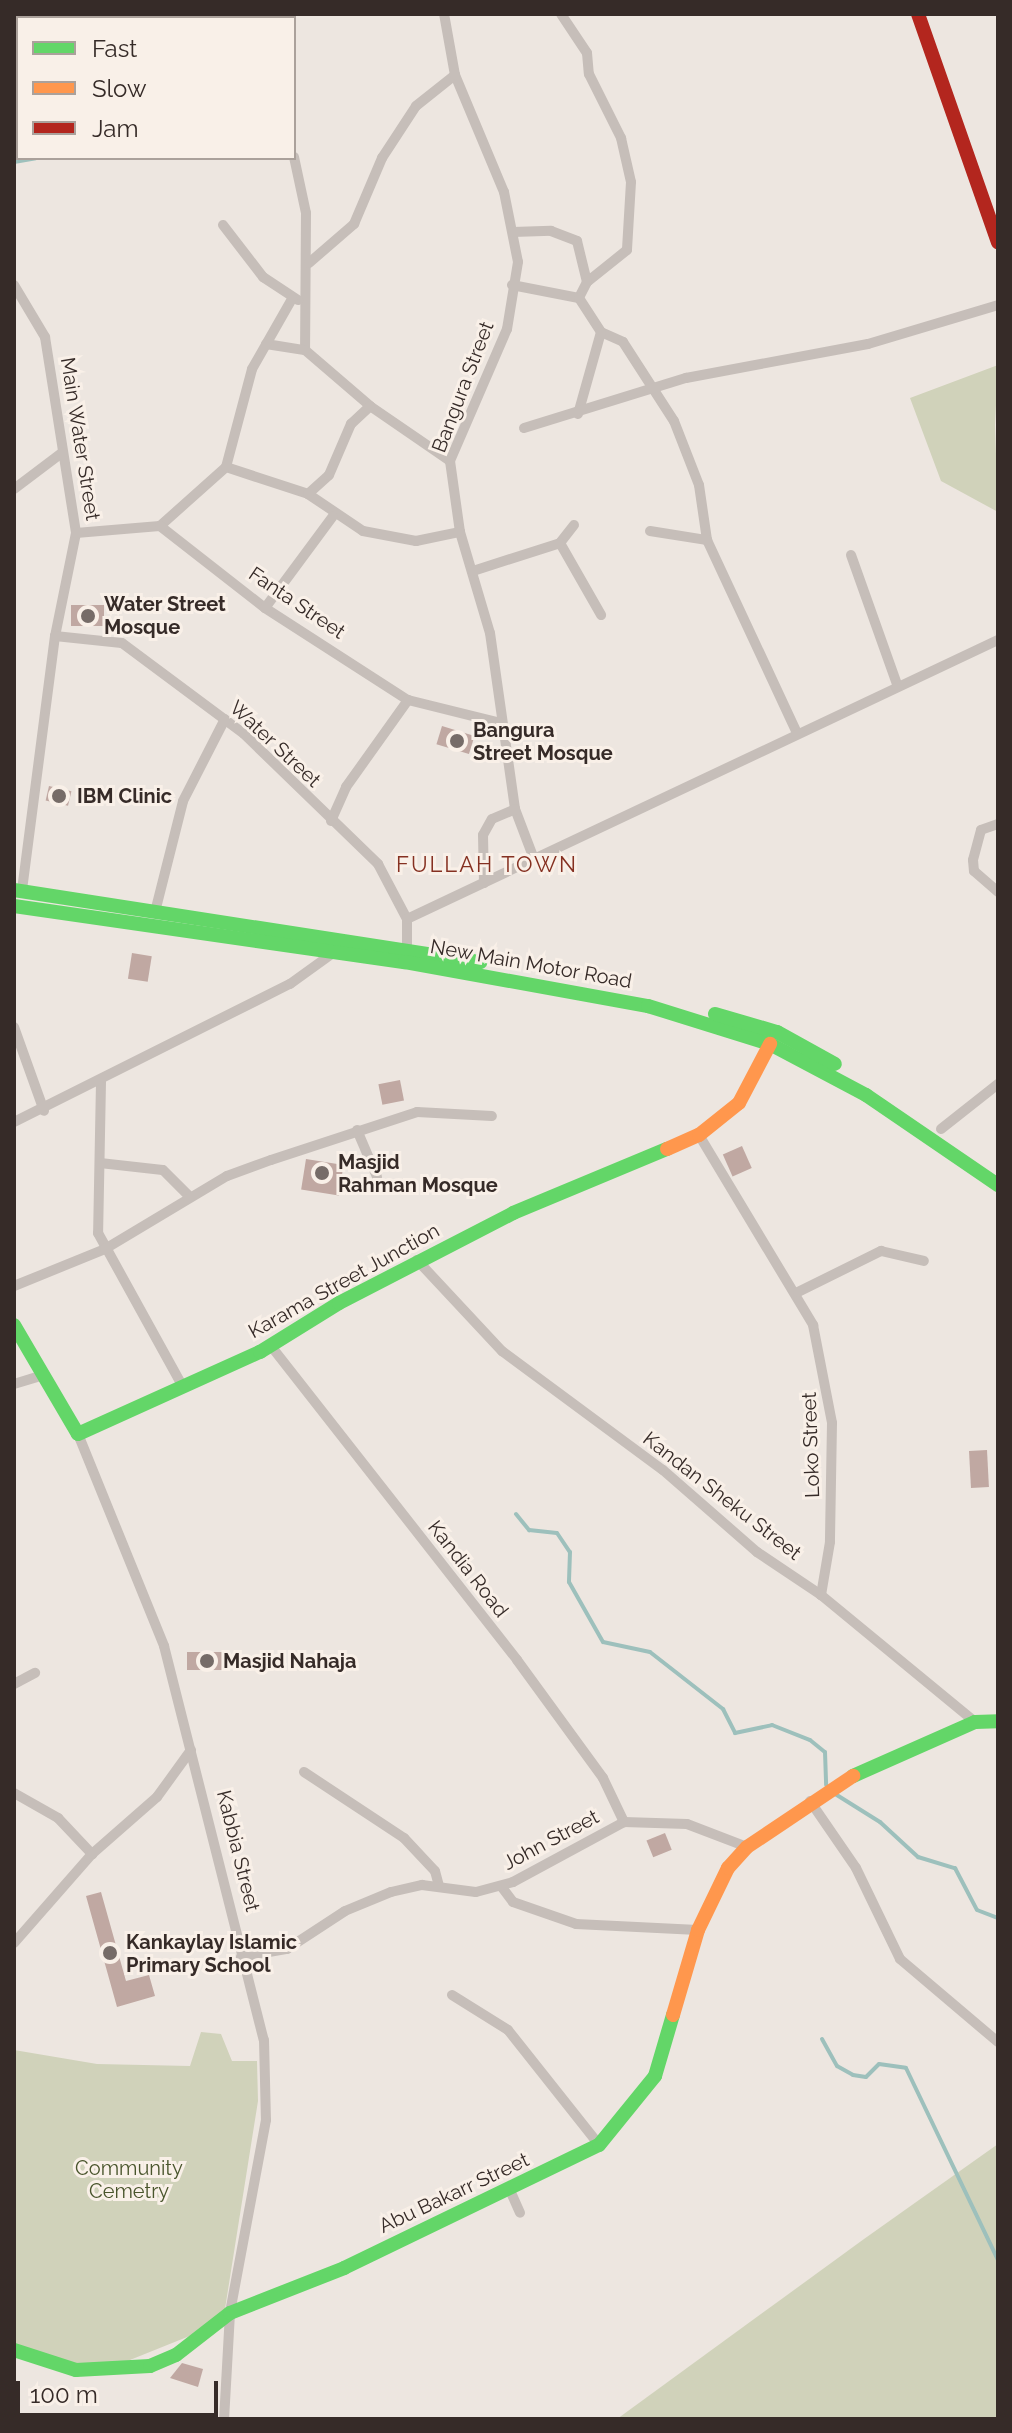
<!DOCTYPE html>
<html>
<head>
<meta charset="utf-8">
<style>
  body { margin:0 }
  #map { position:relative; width:1012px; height:2433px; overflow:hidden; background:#ede6e0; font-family:Raleway,sans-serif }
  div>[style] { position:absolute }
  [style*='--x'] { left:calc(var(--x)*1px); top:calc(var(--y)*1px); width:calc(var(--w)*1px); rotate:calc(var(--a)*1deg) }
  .green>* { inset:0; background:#d0d2ba }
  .stream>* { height:4px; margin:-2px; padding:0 2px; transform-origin:2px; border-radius:2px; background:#9dc0bc }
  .building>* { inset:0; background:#c0a8a2; transform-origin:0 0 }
  .street>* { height:10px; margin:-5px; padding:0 5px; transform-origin:5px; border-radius:5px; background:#c6beb9 }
  .fast>* { height:14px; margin:-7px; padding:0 7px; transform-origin:7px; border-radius:7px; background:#63d668 }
  .slow>* { height:14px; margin:-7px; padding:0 7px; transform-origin:7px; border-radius:7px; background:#ff974d }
  .jam>* { height:14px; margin:-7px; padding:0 7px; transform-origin:7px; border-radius:7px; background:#b3261e }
  .dots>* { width:22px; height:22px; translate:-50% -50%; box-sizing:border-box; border:4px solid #f9f0e8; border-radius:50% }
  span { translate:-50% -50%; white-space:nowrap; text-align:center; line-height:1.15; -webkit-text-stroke:6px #f9f0e8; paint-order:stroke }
  .street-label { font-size:20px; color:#362b28 }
  .poi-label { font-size:20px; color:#362b28; font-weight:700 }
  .left { translate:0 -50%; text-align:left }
  .park-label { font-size:20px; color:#49552c }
  .neighbourhood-label { font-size:22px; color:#853021; letter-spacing:2px }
  .frame { position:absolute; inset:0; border:16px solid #362b28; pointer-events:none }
  .legend { position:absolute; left:16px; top:16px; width:280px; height:144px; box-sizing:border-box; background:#f9f0e8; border:2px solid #aba19b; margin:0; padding:10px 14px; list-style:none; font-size:24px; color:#362b28 }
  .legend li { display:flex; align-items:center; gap:16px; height:40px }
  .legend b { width:40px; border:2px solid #aba19b }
  .scale { position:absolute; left:16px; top:2381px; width:202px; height:36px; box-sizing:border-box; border:4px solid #362b28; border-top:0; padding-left:10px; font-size:24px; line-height:28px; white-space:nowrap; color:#362b28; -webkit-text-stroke:6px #f9f0e8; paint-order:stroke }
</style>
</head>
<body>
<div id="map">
  <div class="green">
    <i style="clip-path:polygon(998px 365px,995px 425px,998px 512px,941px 481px,910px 398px)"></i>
    <i style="clip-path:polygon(201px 2032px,221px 2034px,232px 2061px,257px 2061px,258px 2101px,224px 2315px,197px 2333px,120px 2364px,55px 2366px,14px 2355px,14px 2050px,97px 2064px,190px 2066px)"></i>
    <i style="clip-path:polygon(998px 2144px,998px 2419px,617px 2419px,864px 2239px)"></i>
  </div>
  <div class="stream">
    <i style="--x:164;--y:14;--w:4;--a:90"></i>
    <i style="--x:14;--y:162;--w:22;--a:-10"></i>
    <i style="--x:516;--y:1514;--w:21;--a:51"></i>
    <i style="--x:529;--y:1530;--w:28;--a:6"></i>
    <i style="--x:557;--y:1533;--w:23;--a:56"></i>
    <i style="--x:570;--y:1552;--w:30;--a:92"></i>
    <i style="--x:569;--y:1582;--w:69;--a:60.5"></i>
    <i style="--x:603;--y:1642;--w:48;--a:12"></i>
    <i style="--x:650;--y:1652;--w:93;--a:38"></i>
    <i style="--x:723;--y:1709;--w:27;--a:63"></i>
    <i style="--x:735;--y:1733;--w:38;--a:-12"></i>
    <i style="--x:772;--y:1725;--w:41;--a:21.5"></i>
    <i style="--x:810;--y:1740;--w:19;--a:39"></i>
    <i style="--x:825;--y:1752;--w:33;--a:88"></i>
    <i style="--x:832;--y:1792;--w:57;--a:32"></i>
    <i style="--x:880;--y:1822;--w:52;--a:42.6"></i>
    <i style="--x:918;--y:1857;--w:39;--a:17"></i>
    <i style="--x:955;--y:1868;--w:47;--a:62.4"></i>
    <i style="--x:977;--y:1910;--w:22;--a:21"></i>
    <i style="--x:822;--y:2039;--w:31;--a:61"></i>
    <i style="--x:837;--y:2066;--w:18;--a:29"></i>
    <i style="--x:853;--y:2075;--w:13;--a:9"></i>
    <i style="--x:866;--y:2077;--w:18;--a:-45"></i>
    <i style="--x:879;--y:2064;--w:27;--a:8"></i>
    <i style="--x:906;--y:2068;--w:213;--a:64.4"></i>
  </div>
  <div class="building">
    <i style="left:104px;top:605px;width:21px;height:33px;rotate:90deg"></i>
    <i style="left:442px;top:726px;width:34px;height:19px;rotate:17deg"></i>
    <i style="left:49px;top:786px;width:23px;height:15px;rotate:13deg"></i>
    <i style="left:132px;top:953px;width:20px;height:26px;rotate:9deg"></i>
    <i style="left:400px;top:1080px;width:21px;height:22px;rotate:79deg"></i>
    <i style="left:742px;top:1146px;width:24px;height:21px;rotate:66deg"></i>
    <i style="left:306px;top:1159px;width:38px;height:31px;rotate:9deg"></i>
    <i style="left:987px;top:1450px;width:37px;height:18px;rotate:87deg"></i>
    <i style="left:187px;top:1652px;width:39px;height:18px"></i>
    <i style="left:665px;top:1833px;width:18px;height:20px;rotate:68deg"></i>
    <i style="clip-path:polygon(101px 1892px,126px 1981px,149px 1975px,155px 1996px,117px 2007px,86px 1896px)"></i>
    <i style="clip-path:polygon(182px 2363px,203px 2369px,198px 2387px,170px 2378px)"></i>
  </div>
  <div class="street">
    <i style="--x:561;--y:14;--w:47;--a:56.3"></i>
    <i style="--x:587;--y:53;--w:21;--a:85"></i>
    <i style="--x:589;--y:74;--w:72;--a:63.4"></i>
    <i style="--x:621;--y:138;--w:45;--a:77.2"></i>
    <i style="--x:631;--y:182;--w:68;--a:93.4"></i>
    <i style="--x:627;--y:250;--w:51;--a:141.3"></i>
    <i style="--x:455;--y:75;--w:127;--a:67.3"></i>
    <i style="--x:504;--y:192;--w:71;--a:78.7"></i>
    <i style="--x:518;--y:262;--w:68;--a:99.3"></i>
    <i style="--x:507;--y:329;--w:144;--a:113.4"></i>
    <i style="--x:450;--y:461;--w:72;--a:82"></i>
    <i style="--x:460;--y:532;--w:105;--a:73.5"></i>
    <i style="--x:490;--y:633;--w:178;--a:81.9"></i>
    <i style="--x:515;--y:809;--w:53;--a:69.2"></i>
    <i style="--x:294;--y:157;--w:57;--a:77.9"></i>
    <i style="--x:306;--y:213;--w:137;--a:90.4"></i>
    <i style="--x:305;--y:350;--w:86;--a:40.7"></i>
    <i style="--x:370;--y:406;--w:97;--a:34.5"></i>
    <i style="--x:223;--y:225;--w:66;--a:52.4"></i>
    <i style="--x:263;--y:277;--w:42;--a:33.3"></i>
    <i style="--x:513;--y:232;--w:38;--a:-2"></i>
    <i style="--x:551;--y:231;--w:28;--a:21"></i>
    <i style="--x:577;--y:241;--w:42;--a:76.3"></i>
    <i style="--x:587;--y:282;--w:18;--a:117"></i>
    <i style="--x:309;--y:263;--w:60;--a:-40.9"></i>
    <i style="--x:354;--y:224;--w:72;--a:-67"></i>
    <i style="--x:382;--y:158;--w:62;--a:-56.8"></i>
    <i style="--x:416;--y:106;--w:50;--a:-38.5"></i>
    <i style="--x:455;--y:75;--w:62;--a:-100.2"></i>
    <i style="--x:14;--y:285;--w:61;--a:59.2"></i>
    <i style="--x:45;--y:337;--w:198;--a:81"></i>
    <i style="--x:76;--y:533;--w:105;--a:101.5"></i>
    <i style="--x:55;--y:636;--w:257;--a:97.4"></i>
    <i style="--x:512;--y:285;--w:68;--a:11"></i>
    <i style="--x:579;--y:298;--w:40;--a:57.1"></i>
    <i style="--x:601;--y:332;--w:24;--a:24"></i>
    <i style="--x:623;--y:342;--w:94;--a:57.2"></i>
    <i style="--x:674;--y:421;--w:69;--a:68.7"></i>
    <i style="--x:699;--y:485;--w:56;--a:81.7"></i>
    <i style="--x:707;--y:540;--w:213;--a:65"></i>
    <i style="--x:266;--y:344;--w:39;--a:9"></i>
    <i style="--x:578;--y:414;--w:85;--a:-74.3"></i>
    <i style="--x:524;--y:428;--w:170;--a:-17.2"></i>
    <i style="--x:686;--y:378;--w:185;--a:-10.6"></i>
    <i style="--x:868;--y:344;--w:136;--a:-16.7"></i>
    <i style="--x:226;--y:467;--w:86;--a:18.2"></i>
    <i style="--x:308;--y:494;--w:66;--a:33.9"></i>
    <i style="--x:363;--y:531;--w:54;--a:10.7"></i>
    <i style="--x:416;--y:541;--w:45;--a:-11.6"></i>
    <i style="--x:14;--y:489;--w:61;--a:-37.1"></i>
    <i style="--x:308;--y:494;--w:28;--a:-42"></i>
    <i style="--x:329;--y:475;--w:56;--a:-66.7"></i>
    <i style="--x:351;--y:424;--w:26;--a:-43"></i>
    <i style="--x:574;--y:525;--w:23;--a:128"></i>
    <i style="--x:560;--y:543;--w:83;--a:60.3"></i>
    <i style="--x:160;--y:526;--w:89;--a:-41.8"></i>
    <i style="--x:226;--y:467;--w:101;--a:-75.1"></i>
    <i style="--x:252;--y:369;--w:81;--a:-60.3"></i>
    <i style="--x:650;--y:531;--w:58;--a:9"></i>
    <i style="--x:76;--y:533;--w:84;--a:-4.8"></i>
    <i style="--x:160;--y:526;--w:133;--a:38"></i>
    <i style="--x:265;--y:608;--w:170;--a:32.8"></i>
    <i style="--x:408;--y:700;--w:96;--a:13.9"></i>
    <i style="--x:851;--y:555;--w:137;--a:70.4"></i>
    <i style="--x:473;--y:571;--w:91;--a:-17.8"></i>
    <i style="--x:265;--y:608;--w:114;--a:-53.5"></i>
    <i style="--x:55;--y:636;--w:67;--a:6"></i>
    <i style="--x:122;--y:643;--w:152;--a:36.7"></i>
    <i style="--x:244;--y:734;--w:187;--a:44.1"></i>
    <i style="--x:378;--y:864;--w:62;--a:62.2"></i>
    <i style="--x:407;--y:919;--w:29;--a:90"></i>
    <i style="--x:331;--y:821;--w:37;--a:-66"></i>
    <i style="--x:346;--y:787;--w:107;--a:-54.5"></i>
    <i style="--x:998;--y:824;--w:18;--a:161"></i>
    <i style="--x:981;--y:830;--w:31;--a:105"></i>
    <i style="--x:973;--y:860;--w:11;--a:85"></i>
    <i style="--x:974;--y:871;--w:32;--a:41"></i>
    <i style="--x:484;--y:883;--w:48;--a:-91.2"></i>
    <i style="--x:483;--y:835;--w:18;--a:-61"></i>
    <i style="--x:492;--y:819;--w:25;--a:-23"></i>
    <i style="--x:155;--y:912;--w:114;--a:-75.8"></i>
    <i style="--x:183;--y:801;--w:92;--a:-62.9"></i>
    <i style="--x:407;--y:919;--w:654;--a:-25.27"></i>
    <i style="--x:14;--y:1027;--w:89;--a:70.3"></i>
    <i style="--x:101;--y:1082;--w:151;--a:91.1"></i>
    <i style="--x:98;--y:1233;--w:176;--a:61.1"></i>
    <i style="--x:14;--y:1122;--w:309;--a:-26.6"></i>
    <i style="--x:290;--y:984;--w:53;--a:-35.8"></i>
    <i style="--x:941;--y:1129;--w:73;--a:-38.3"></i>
    <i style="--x:357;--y:1130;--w:51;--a:66.9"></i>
    <i style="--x:699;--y:1135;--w:222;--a:59"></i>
    <i style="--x:813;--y:1325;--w:100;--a:79"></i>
    <i style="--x:832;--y:1423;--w:119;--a:91"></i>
    <i style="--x:830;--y:1542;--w:54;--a:99.6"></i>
    <i style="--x:100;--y:1163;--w:63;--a:6.3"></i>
    <i style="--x:163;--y:1170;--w:38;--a:45"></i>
    <i style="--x:417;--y:1260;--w:125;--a:47"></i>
    <i style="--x:502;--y:1351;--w:200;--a:36.5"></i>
    <i style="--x:663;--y:1470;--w:125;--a:41.1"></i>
    <i style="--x:757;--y:1552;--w:77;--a:33.9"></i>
    <i style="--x:821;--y:1595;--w:200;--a:39.5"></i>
    <i style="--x:14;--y:1286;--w:98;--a:-22.1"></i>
    <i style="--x:105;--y:1249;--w:142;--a:-30.9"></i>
    <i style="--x:227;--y:1176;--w:47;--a:-20"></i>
    <i style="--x:271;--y:1160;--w:154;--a:-18.2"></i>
    <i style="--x:417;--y:1112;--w:75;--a:3.1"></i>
    <i style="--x:798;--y:1292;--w:93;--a:-26.3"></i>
    <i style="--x:881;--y:1251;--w:44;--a:13.1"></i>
    <i style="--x:271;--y:1346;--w:399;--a:51.9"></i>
    <i style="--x:517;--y:1660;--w:146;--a:53.9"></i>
    <i style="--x:603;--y:1778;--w:49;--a:64.5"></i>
    <i style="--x:14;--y:1384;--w:27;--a:-17"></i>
    <i style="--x:78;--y:1434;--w:229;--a:67.9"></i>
    <i style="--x:164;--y:1646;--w:406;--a:75.8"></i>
    <i style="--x:264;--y:2040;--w:80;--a:88.6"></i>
    <i style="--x:266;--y:2120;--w:196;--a:100.6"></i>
    <i style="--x:230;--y:2313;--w:106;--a:93.2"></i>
    <i style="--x:14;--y:1684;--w:24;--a:-28"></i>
    <i style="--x:304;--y:1772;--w:120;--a:33.4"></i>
    <i style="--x:404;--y:1838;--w:45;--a:46.8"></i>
    <i style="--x:435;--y:1871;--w:16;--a:75"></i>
    <i style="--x:14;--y:1793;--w:51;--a:29.6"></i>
    <i style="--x:58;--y:1818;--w:50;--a:46.6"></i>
    <i style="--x:810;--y:1801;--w:81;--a:55.5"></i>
    <i style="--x:856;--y:1868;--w:101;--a:64.2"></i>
    <i style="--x:900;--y:1959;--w:128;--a:40.3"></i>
    <i style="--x:501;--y:1886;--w:20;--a:53"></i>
    <i style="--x:513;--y:1902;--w:67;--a:19.2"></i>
    <i style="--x:576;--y:1924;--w:122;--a:2.8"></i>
    <i style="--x:14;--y:1943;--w:118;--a:-48.8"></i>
    <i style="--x:92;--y:1854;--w:86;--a:-41.2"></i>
    <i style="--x:157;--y:1797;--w:58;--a:-54.1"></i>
    <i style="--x:241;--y:1957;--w:47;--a:-9.9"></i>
    <i style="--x:287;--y:1949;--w:69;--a:-33.2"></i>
    <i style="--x:345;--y:1911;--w:50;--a:-22.4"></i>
    <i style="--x:391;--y:1892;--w:32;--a:-13"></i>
    <i style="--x:422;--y:1885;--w:54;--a:7.4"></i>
    <i style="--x:476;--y:1892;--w:38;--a:-15"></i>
    <i style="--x:513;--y:1882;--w:126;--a:-28.4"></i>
    <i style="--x:624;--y:1822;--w:63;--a:1.8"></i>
    <i style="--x:687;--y:1824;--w:64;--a:21"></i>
    <i style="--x:452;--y:1995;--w:66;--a:32"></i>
    <i style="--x:508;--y:2030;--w:147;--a:51.6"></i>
    <i style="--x:509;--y:2188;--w:27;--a:66"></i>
  </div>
  <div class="fast">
    <i style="--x:14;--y:890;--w:472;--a:8.8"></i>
    <i style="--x:14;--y:906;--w:395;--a:8.2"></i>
    <i style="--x:405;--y:962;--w:247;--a:10.3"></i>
    <i style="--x:648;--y:1006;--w:128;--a:17.3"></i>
    <i style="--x:770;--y:1044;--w:109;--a:28"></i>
    <i style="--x:866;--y:1095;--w:160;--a:34.3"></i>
    <i style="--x:715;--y:1014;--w:65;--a:16.2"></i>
    <i style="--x:777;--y:1032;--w:66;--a:28.9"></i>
    <i style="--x:14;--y:1325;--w:126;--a:59.6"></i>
    <i style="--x:78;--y:1434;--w:200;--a:-24.3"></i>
    <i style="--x:260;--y:1352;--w:93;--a:-31.8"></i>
    <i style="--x:339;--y:1303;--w:196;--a:-27.3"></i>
    <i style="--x:513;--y:1213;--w:167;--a:-22.6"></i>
    <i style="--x:853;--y:1776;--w:133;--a:-23.9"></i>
    <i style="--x:975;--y:1722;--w:23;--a:-2"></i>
    <i style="--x:14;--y:2350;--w:65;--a:17.9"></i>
    <i style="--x:76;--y:2370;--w:74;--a:-3.1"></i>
    <i style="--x:150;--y:2366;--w:28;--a:-23"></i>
    <i style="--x:176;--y:2355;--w:68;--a:-37.9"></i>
    <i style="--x:230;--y:2313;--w:123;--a:-21.5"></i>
    <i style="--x:344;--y:2268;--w:283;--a:-25.8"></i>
    <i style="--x:599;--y:2145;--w:89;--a:-50.9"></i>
    <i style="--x:655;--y:2076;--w:64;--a:-73.6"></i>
  </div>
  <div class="slow">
    <i style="--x:667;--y:1149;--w:35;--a:-24"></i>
    <i style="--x:699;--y:1135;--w:51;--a:-38.7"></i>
    <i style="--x:739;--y:1103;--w:67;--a:-62.3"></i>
    <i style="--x:673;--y:2015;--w:89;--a:-73.6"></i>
    <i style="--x:698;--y:1930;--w:69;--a:-64.2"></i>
    <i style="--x:728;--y:1868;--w:28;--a:-48"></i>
    <i style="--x:747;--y:1847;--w:128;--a:-33.8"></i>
  </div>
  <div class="jam">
    <i style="--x:918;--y:14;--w:242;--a:70.7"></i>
  </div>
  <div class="dots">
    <i style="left:88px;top:616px;background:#766c68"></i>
    <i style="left:457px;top:741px;background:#766c68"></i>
    <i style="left:59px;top:796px;background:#766c68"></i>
    <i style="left:322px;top:1173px;background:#766c68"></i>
    <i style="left:207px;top:1661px;background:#766c68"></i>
    <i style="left:110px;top:1953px;background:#766c68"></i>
  </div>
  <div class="street-label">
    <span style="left:463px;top:387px;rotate:-69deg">Bangura Street</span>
    <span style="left:80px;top:439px;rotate:81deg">Main Water Street</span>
    <span style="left:297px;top:603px;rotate:34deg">Fanta Street</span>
    <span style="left:275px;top:744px;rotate:43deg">Water Street</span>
    <span style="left:531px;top:964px;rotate:10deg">New Main Motor Road</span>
    <span style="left:344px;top:1281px;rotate:-29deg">Karama Street Junction</span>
    <span style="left:811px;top:1445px;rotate:-92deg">Loko Street</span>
    <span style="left:722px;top:1496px;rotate:38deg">Kandan Sheku Street</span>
    <span style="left:468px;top:1569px;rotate:52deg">Kandia Road</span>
    <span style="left:551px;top:1840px;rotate:-28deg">John Street</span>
    <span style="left:238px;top:1851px;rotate:76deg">Kabbia Street</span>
    <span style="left:454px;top:2193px;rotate:-25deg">Abu Bakarr Street</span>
  </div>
  <div class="poi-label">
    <span class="left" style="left:104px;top:616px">Water Street<br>Mosque</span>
    <span class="left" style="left:473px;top:742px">Bangura<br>Street Mosque</span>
    <span class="left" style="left:77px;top:796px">IBM Clinic</span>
    <span class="left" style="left:338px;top:1174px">Masjid<br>Rahman Mosque</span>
    <span class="left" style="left:223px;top:1661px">Masjid Nahaja</span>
    <span class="left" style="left:126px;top:1954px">Kankaylay Islamic<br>Primary School</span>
  </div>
  <div class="park-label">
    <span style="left:129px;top:2180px">Community<br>Cemetry</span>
  </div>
  <div class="neighbourhood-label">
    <span style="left:487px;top:865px">FULLAH TOWN</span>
  </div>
  <div class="frame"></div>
  <ul class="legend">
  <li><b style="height:10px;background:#63d668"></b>Fast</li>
  <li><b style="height:10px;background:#ff974d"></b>Slow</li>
  <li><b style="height:10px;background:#b3261e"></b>Jam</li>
  </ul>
  <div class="scale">100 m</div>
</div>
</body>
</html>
